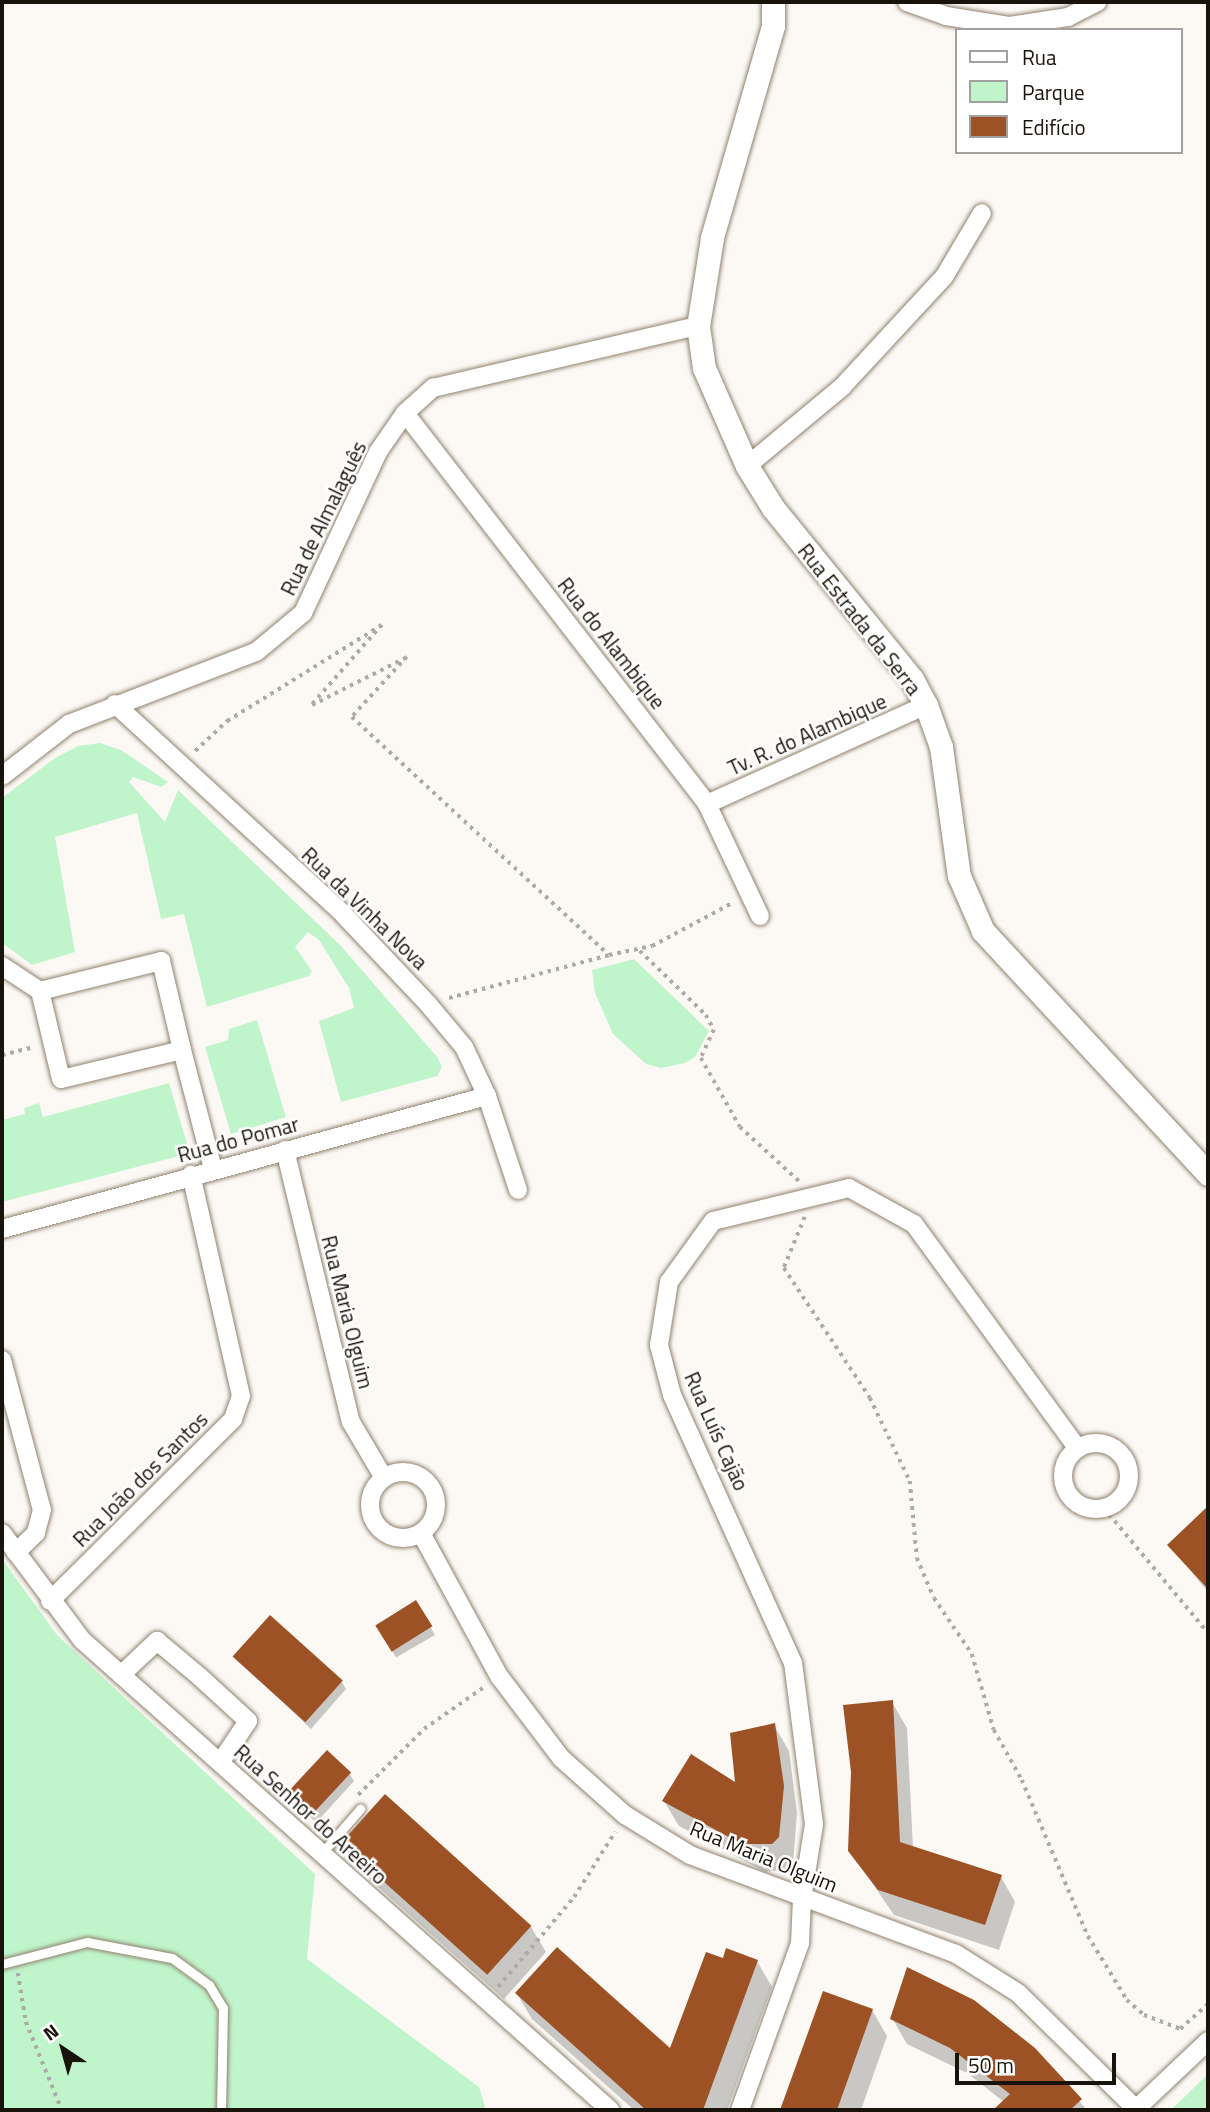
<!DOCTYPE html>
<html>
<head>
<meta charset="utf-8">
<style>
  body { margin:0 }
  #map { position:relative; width:1210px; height:2112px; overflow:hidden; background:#fcf9f5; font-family:"Titillium Web",sans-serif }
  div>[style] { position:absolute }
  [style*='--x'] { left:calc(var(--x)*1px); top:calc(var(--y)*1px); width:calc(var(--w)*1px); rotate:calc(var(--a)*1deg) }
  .green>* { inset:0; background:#c0f5cb }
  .shadow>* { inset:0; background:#0003; transform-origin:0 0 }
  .building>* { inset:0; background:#9c5224; transform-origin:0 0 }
  .path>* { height:3.5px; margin-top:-1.75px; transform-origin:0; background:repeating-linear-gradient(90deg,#aeaaa5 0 3.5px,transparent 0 8.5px) }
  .roads { filter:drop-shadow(0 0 2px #90826e) drop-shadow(0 0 2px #90826e) }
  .service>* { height:9px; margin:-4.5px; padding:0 4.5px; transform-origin:4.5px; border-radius:4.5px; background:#fff }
  .minor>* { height:18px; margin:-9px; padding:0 9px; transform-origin:9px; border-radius:9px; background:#fff }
  .minor>.ring { margin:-9px; padding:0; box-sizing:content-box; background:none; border:18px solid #fff; border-radius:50% }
  .tertiary>* { height:23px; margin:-11.5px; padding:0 11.5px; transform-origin:11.5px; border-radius:11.5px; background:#fff }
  span { translate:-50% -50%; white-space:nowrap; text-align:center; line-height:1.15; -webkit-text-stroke:5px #fff; paint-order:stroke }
  .street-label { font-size:21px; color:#18130b }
  .frame { position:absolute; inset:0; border:4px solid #18130b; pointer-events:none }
  .legend { position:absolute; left:955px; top:28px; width:228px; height:126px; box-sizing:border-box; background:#fff; border:2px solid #a3a19d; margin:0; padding:9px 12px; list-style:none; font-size:21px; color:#18130b }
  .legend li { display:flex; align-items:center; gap:14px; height:35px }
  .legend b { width:35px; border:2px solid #a3a19d }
  .north { position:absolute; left:28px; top:2014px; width:70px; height:70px; -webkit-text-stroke:5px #fff; paint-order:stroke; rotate:324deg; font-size:19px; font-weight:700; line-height:28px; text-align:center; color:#18130b }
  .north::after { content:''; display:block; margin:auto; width:24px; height:32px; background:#18130b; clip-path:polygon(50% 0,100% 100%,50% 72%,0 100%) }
  .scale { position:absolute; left:955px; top:2053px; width:161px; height:32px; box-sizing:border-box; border:4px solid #18130b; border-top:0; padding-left:9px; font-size:21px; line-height:24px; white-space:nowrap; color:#18130b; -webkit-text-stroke:5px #fff; paint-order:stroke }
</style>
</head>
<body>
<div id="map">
  <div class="green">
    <i style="clip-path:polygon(100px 743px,121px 750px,168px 782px,161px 787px,133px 777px,129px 782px,165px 822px,178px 790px,341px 946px,438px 1058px,442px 1067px,437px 1076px,341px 1102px,319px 1021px,354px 1008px,349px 988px,319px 940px,308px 932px,295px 947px,312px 971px,309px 976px,207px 1007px,184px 914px,161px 919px,137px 813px,55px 837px,75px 952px,32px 965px,2px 943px,2px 798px,55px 758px,78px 746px)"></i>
    <i style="clip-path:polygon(634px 959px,709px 1031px,695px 1057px,685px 1063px,661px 1068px,646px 1064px,613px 1034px,595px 993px,592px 970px)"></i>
    <i style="clip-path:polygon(257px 1020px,286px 1117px,231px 1134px,205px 1047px,228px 1040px,229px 1029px)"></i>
    <i style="clip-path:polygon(169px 1083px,188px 1147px,183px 1155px,2px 1202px,2px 1120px,25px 1114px,24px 1108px,39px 1103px,43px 1117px)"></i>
    <i style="clip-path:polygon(2px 1559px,57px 1635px,315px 1874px,307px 1959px,479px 2087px,486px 2110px,2px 2110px)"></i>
    <i style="clip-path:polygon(1208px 2074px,1208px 2110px,1171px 2110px)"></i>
  </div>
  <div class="shadow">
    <i style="clip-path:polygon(1208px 1508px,1208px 1592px,1169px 1545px)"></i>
    <i style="left:416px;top:1602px;width:38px;height:45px;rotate:60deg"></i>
    <i style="clip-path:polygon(235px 1657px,341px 1681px,346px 1689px,311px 1729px)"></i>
    <i style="clip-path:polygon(892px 1702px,907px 1728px,913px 1848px,1001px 1877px,1015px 1902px,999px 1950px,894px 1915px,850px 1851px)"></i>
    <i style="clip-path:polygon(774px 1725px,789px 1751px,797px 1813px,793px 1863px,786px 1869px,765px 1872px,679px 1826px,664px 1801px,737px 1786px)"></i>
    <i style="clip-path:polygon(349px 1773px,354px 1781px,316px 1823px,289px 1795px)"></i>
    <i style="clip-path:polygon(385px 1796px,531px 1927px,546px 1952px,504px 1999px,358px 1869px,343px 1844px)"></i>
    <i style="clip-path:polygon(724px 1961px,757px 1961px,772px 1987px,727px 2110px,634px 2110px,532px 2019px,517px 1994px,671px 2051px)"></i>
    <i style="clip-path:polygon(824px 1993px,872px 2010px,887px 2036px,861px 2110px,784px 2110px)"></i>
    <i style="clip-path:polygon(892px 2018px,1034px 2050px,1087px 2110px,995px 2110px,1004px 2102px,967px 2073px,907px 2044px)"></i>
  </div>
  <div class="building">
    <i style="clip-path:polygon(1208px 1506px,1208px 1589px,1167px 1545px)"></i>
    <i style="left:416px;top:1600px;width:31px;height:48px;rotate:58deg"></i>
    <i style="left:270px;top:1615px;width:98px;height:56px;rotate:42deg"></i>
    <i style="clip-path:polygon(893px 1700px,900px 1842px,1002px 1875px,985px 1925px,878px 1890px,848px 1851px,851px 1772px,843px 1705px)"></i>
    <i style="clip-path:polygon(775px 1723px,784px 1786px,779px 1837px,772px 1844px,742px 1844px,662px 1801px,691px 1754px,735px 1782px,730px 1733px)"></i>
    <i style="left:327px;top:1750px;width:33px;height:60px;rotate:43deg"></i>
    <i style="left:385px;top:1794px;width:197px;height:66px;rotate:42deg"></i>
    <i style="clip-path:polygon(557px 1947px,670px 2048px,706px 1952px,723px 1958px,726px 1948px,758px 1960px,703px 2110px,646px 2110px,515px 1993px)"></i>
    <i style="clip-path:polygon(907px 1967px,974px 2000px,1035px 2048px,1082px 2099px,1070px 2110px,993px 2110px,1010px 2094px,950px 2048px,890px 2019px)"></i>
    <i style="clip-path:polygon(823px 1991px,873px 2009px,837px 2110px,780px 2110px)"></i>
  </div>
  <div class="path">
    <i style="--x:195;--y:751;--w:44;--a:-43.2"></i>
    <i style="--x:227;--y:721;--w:182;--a:-31.8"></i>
    <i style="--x:382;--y:625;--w:106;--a:131.2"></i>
    <i style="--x:312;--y:705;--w:106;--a:-26.8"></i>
    <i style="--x:407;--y:657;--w:81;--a:132.5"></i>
    <i style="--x:352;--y:717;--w:350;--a:42.8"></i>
    <i style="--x:609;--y:955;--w:44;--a:-11.8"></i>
    <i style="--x:652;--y:946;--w:93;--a:-28.2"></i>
    <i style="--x:640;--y:951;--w:92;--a:44.1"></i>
    <i style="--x:706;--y:1015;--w:17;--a:62"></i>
    <i style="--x:714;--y:1030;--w:31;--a:115"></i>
    <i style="--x:701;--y:1058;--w:79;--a:60.5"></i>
    <i style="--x:740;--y:1127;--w:80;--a:42.5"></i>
    <i style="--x:449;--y:998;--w:166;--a:-15"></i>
    <i style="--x:2;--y:1055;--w:33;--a:-14"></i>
    <i style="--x:805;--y:1217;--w:55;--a:112.4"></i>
    <i style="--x:784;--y:1268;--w:156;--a:56.5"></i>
    <i style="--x:870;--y:1398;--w:92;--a:64.3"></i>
    <i style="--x:910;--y:1481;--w:77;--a:84.8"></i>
    <i style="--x:917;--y:1558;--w:43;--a:67"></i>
    <i style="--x:934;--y:1598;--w:68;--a:55.8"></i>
    <i style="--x:972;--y:1654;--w:79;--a:73.9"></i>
    <i style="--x:994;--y:1730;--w:57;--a:60.8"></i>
    <i style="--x:1022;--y:1780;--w:169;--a:67.1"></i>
    <i style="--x:1088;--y:1936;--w:75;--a:58.6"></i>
    <i style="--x:1127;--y:2000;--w:23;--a:41"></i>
    <i style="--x:1144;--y:2015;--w:39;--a:21"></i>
    <i style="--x:1180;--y:2029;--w:38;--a:-42"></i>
    <i style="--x:1104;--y:1508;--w:163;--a:50.2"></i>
    <i style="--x:358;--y:1795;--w:93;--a:-45"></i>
    <i style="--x:424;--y:1729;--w:73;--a:-35"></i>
    <i style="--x:18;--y:1973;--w:50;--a:80.7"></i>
    <i style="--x:26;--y:2022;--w:95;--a:67.8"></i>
    <i style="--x:498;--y:1987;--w:118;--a:-49.8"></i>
    <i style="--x:574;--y:1897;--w:77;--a:-57.8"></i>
  </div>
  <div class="roads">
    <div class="service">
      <i style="--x:321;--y:1854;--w:60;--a:-49.1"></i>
      <i style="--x:2;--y:1964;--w:88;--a:-14.5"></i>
      <i style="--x:87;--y:1942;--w:86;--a:10.7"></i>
      <i style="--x:172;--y:1958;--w:46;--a:36.1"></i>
      <i style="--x:209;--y:1985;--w:27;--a:59"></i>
      <i style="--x:223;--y:2008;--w:102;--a:91.1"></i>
    </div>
    <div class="minor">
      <i style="--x:907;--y:2;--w:41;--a:19.7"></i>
      <i style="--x:946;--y:16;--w:65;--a:8.9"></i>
      <i style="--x:1010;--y:26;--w:59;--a:-8.8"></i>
      <i style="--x:1068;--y:17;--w:33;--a:-27"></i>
      <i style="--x:405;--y:413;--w:494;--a:52.3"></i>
      <i style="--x:707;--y:804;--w:124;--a:64.7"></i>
      <i style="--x:747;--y:466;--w:124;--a:-39.7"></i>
      <i style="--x:842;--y:387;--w:150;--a:-47.2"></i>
      <i style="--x:944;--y:277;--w:74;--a:-59.3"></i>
      <i style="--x:115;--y:704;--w:310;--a:42.6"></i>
      <i style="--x:343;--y:914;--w:124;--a:46.6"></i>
      <i style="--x:428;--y:1004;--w:56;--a:50.1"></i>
      <i style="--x:464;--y:1047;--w:54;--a:64.9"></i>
      <i style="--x:487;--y:1096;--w:99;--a:71.7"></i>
      <i style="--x:2;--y:776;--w:85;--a:-37.8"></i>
      <i style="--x:69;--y:724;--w:200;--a:-21.1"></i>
      <i style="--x:256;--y:652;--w:61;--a:-39.7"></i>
      <i style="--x:303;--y:613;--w:178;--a:-65"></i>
      <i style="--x:378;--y:452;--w:47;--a:-55.3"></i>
      <i style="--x:405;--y:413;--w:38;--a:-42"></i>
      <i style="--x:433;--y:388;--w:272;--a:-13.2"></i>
      <i style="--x:707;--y:804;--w:240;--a:-24.3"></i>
      <i style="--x:161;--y:961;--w:91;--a:76.7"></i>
      <i style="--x:182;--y:1050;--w:124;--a:166.5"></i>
      <i style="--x:61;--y:1079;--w:90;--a:-103.4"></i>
      <i style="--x:40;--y:991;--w:125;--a:-13.9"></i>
      <i style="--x:2;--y:966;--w:45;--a:33.3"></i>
      <i style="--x:182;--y:1050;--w:123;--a:75.4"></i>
      <i style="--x:285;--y:1150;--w:280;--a:76.4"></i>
      <i style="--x:351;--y:1422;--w:65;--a:59.5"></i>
      <i style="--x:2;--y:1229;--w:503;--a:-15.34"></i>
      <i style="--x:2;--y:1360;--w:155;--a:75.1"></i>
      <i style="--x:42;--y:1510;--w:24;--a:105"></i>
      <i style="--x:36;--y:1533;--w:28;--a:136"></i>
      <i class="ring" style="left:1063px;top:1443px;width:48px;height:48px"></i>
      <i class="ring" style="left:370px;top:1472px;width:48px;height:48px"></i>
      <i style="--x:2;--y:1533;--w:134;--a:53.2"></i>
      <i style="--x:82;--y:1640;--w:707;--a:41.67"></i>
      <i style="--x:421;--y:1533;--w:163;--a:61.4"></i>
      <i style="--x:499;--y:1676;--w:103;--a:52.9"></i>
      <i style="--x:561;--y:1758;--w:86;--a:41.7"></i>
      <i style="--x:625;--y:1815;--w:76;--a:31.6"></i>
      <i style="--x:690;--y:1855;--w:284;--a:20.4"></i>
      <i style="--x:956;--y:1954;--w:73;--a:32.2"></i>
      <i style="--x:1018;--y:1993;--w:165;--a:44.5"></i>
      <i style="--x:50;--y:1601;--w:258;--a:-44.8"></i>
      <i style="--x:233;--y:1419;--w:24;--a:-71"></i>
      <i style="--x:241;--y:1396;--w:227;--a:-102.7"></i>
      <i style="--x:121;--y:1675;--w:50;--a:-43.4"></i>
      <i style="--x:157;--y:1641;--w:56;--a:39.9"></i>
      <i style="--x:200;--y:1677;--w:65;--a:42.5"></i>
      <i style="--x:248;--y:1721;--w:50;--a:123.7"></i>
      <i style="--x:740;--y:2110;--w:177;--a:-70.2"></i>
      <i style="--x:800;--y:1943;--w:44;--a:-87.4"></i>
      <i style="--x:802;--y:1899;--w:76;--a:-80.9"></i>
      <i style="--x:814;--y:1824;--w:162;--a:-97.4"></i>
      <i style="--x:793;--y:1663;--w:294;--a:-114.3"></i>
      <i style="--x:672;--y:1395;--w:52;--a:-104.6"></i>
      <i style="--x:659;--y:1345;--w:64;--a:-81"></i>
      <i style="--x:669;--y:1282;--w:75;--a:-54.2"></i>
      <i style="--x:713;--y:1221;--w:140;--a:-13.6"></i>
      <i style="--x:849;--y:1188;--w:74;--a:29"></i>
      <i style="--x:914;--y:1224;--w:278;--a:53.9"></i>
      <i style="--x:1135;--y:2110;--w:100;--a:-43.4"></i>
    </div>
    <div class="tertiary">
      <i style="--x:773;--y:2;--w:24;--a:90"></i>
      <i style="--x:773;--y:26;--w:221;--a:106.1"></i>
      <i style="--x:712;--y:238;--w:89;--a:99"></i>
      <i style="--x:698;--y:326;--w:42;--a:81.9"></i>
      <i style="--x:704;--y:368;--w:107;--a:66.3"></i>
      <i style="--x:747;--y:466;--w:49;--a:58.2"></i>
      <i style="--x:773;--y:508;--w:220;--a:50.9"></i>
      <i style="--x:912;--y:679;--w:30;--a:62"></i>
      <i style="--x:926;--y:705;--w:45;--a:70.3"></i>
      <i style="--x:941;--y:747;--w:130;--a:82.1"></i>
      <i style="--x:959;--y:876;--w:60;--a:66.4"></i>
      <i style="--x:983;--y:931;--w:331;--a:47.2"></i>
    </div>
  </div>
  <div class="street-label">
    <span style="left:323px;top:518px;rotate:-64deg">Rua de Almalaguês</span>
    <span style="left:860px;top:619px;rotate:52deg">Rua Estrada da Serra</span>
    <span style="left:612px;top:643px;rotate:52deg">Rua do Alambique</span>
    <span style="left:807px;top:734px;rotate:-24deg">Tv. R. do Alambique</span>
    <span style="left:365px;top:908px;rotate:44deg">Rua da Vinha Nova</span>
    <span style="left:238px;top:1139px;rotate:-15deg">Rua do Pomar</span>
    <span style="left:348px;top:1312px;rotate:76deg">Rua Maria Olguim</span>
    <span style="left:717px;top:1431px;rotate:66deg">Rua Luís Cajão</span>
    <span style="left:140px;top:1479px;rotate:-45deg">Rua João dos Santos</span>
    <span style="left:311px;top:1814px;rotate:42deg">Rua Senhor do Areeiro</span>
    <span style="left:764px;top:1856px;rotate:22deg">Rua Maria Olguim</span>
  </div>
  <div class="frame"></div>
  <ul class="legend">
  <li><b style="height:9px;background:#fff"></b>Rua</li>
  <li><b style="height:19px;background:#c0f5cb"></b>Parque</li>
  <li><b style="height:19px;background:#9c5224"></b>Edifício</li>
  </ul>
  <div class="north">N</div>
  <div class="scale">50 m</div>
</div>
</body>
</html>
